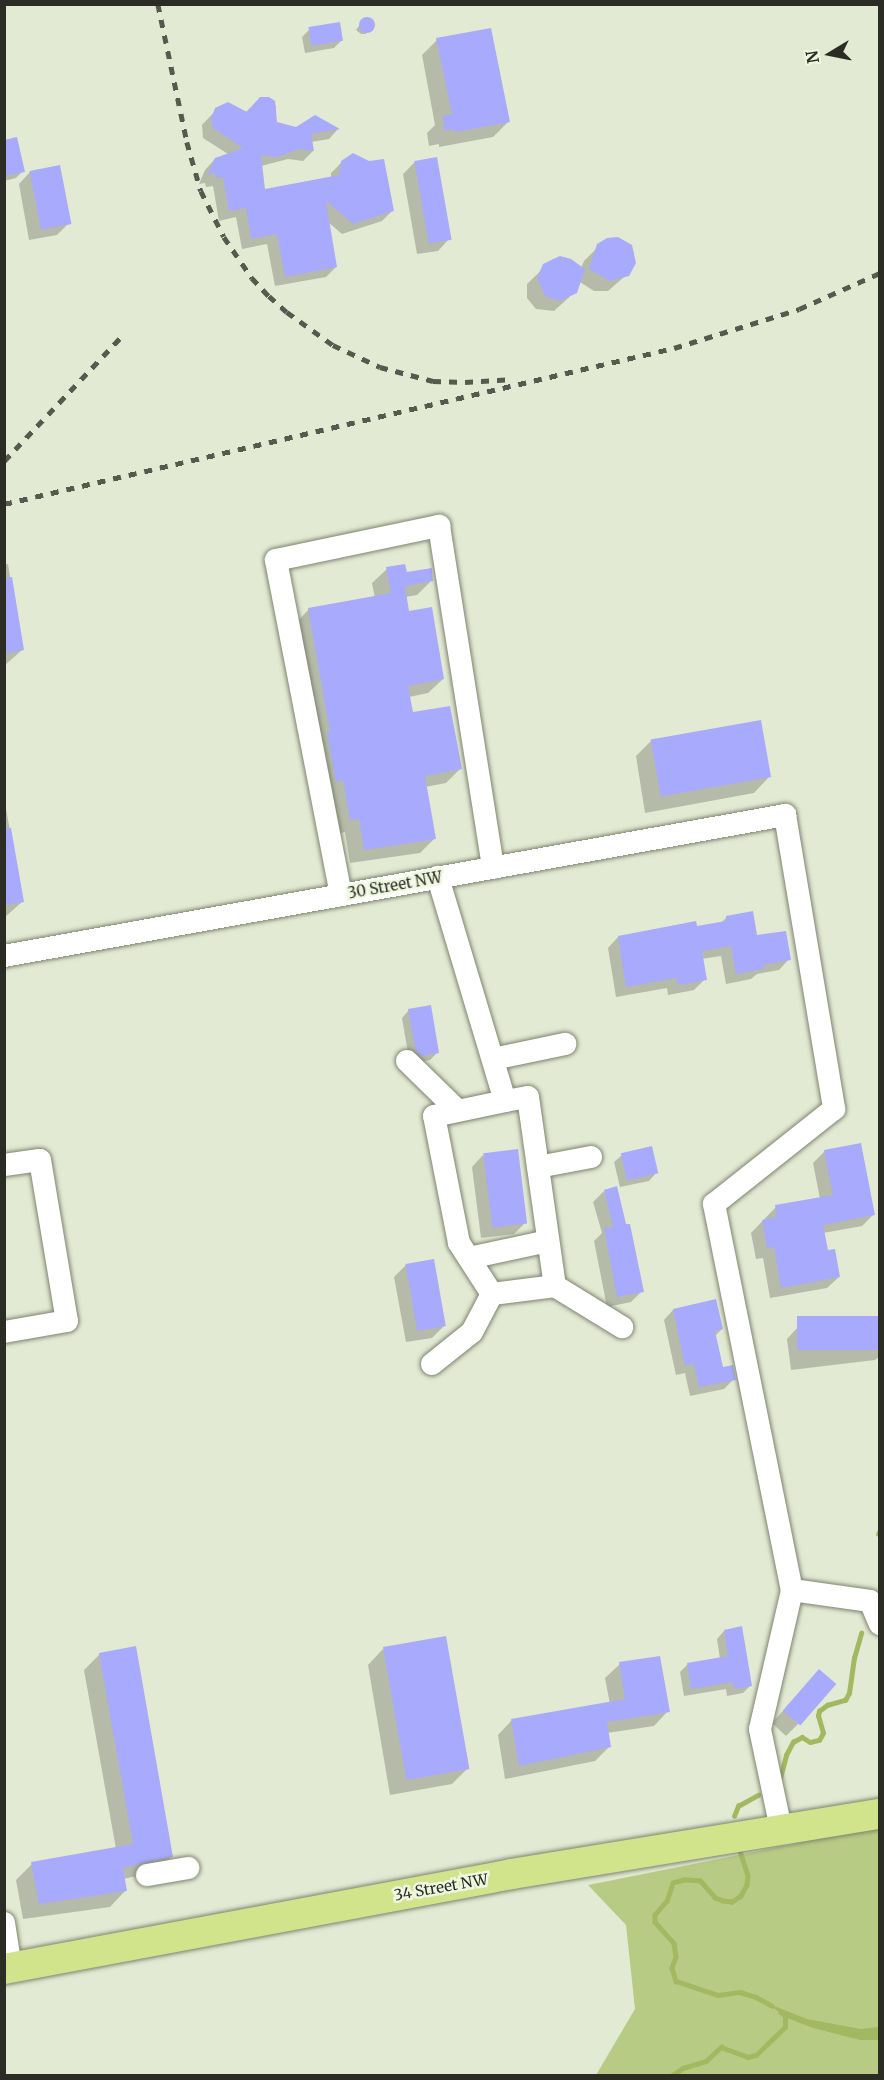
<!DOCTYPE html>
<html>
<head>
<meta charset="utf-8">
<style>
  body { margin:0 }
  #map { position:relative; width:884px; height:2080px; overflow:hidden; background:#e3ead3; font-family:Merriweather,serif }
  div>[style] { position:absolute }
  [style*='--x'] { left:calc(var(--x)*1px); top:calc(var(--y)*1px); width:calc(var(--w)*1px); rotate:calc(var(--a)*1deg) }
  .green>* { inset:0; background:#b8cb84 }
  .water>* { inset:0; background:#a3b961 }
  .shadow>* { inset:0; background:#0003 }
  .stream>* { height:4.5px; margin:-2.25px; padding:0 2.25px; transform-origin:2.25px; border-radius:2.25px; background:#a3b961 }
  .building>* { inset:0; background:#a8abfd; transform-origin:0 0 }
  .round { border-radius:50% }
  .roads { filter:drop-shadow(0 0 2px #7e8470) drop-shadow(0 0 2px #7e8470) }
  .minor>* { height:22px; margin:-11px; padding:0 11px; transform-origin:11px; border-radius:11px; background:#fff }
  .major>* { height:30px; margin:-15px; padding:0 15px; transform-origin:15px; border-radius:15px; background:#d1e38b }
  .rail>* { height:4.5px; margin-top:-2.25px; transform-origin:0; background:repeating-linear-gradient(90deg,#565a4e 0 8px,transparent 0 16px) }
  span { translate:-50% -50%; white-space:nowrap; text-align:center; line-height:1.15; -webkit-text-stroke:5px #f0f7e0; paint-order:stroke }
  .street-label { font-size:15px; color:#2b2d25 }
  .frame { position:absolute; inset:0; border:6px solid #2b2d25; pointer-events:none }
  .north { position:absolute; left:800px; top:24px; width:60px; height:60px; -webkit-text-stroke:4px #f0f7e0; paint-order:stroke; rotate:260deg; font-size:16px; font-weight:700; line-height:24px; text-align:center; color:#2b2d25 }
  .north::after { content:''; display:block; margin:auto; width:21px; height:27px; background:#2b2d25; clip-path:polygon(50% 0,100% 100%,50% 72%,0 100%) }
</style>
</head>
<body>
<div id="map">
  <div class="green">
    <i style="clip-path:polygon(879px 1827px,879px 2075px,596px 2075px,635px 2009px,626px 1925px,588px 1885px)"></i>
  </div>
  <div class="water">
    <i style="clip-path:polygon(767px 2003px,807px 2019px,861px 2029px,879px 2027px,879px 2040px,860px 2040px,813px 2028px,787px 2018px)"></i>
  </div>
  <div class="shadow">
    <i style="clip-path:polygon(364px 19px,370px 19px,373px 22px,366px 34px,361px 34px,356px 30px)"></i>
    <i style="clip-path:polygon(310px 29px,342px 40px,334px 48px,305px 53px,302px 37px)"></i>
    <i style="clip-path:polygon(437px 40px,508px 122px,493px 137px,439px 147px,439px 144px,429px 146px,427px 133px,435px 125px,422px 55px)"></i>
    <i style="clip-path:polygon(267px 98px,276px 106px,276px 123px,296px 128px,338px 129px,329px 139px,311px 142px,313px 151px,303px 161px,288px 159px,261px 166px,263px 190px,331px 178px,331px 173px,342px 162px,392px 211px,382px 221px,342px 234px,328px 222px,336px 267px,326px 277px,275px 286px,267px 244px,242px 249px,236px 217px,219px 221px,213px 186px,206px 187px,205px 183px,199px 184px,205px 170px,215px 159px,228px 154px,203px 138px,202px 125px,220px 106px,245px 113px,257px 101px)"></i>
    <i style="clip-path:polygon(4px 141px,23px 171px,16px 178px,4px 181px)"></i>
    <i style="clip-path:polygon(415px 162px,449px 239px,438px 251px,417px 254px,403px 174px)"></i>
    <i style="clip-path:polygon(30px 172px,69px 223px,57px 235px,29px 240px,19px 184px)"></i>
    <i style="clip-path:polygon(625px 241px,634px 252px,632px 270px,608px 291px,594px 291px,580px 282px,578px 289px,554px 311px,536px 309px,527px 298px,527px 284px,553px 259px,567px 259px,581px 268px,584px 261px,596px 249px)"></i>
    <i style="clip-path:polygon(8px 564px,22px 650px,4px 666px,4px 565px)"></i>
    <i style="clip-path:polygon(387px 569px,432px 580px,417px 595px,405px 597px,408px 612px,443px 679px,428px 693px,409px 697px,412px 714px,460px 769px,446px 783px,425px 787px,434px 839px,420px 853px,350px 863px,345px 832px,336px 834px,295px 624px,309px 609px,375px 598px,372px 583px)"></i>
    <i style="clip-path:polygon(652px 740px,769px 777px,754px 793px,645px 813px,636px 756px)"></i>
    <i style="clip-path:polygon(4px 798px,23px 901px,4px 918px)"></i>
    <i style="clip-path:polygon(726px 918px,789px 959px,779px 970px,757px 974px,751px 979px,726px 984px,721px 956px,701px 959px,705px 979px,694px 990px,668px 995px,667px 988px,616px 997px,608px 948px,618px 937px,720px 924px)"></i>
    <i style="clip-path:polygon(409px 1010px,438px 1052px,430px 1060px,413px 1063px,409px 1059px,402px 1018px)"></i>
    <i style="clip-path:polygon(825px 1151px,873px 1215px,862px 1226px,823px 1233px,827px 1252px,839px 1277px,827px 1288px,770px 1298px,763px 1258px,756px 1259px,751px 1233px,776px 1207px,820px 1199px,813px 1163px)"></i>
    <i style="clip-path:polygon(483px 1155px,526px 1222px,514px 1234px,481px 1238px,472px 1167px)"></i>
    <i style="clip-path:polygon(622px 1155px,656px 1173px,649px 1181px,620px 1187px,614px 1162px)"></i>
    <i style="clip-path:polygon(604px 1191px,642px 1291px,631px 1302px,607px 1307px,594px 1241px,602px 1233px,593px 1202px)"></i>
    <i style="clip-path:polygon(406px 1265px,444px 1326px,432px 1338px,406px 1342px,394px 1277px)"></i>
    <i style="clip-path:polygon(673px 1310px,722px 1329px,715px 1336px,722px 1368px,734px 1379px,724px 1389px,690px 1396px,685px 1373px,676px 1375px,664px 1320px)"></i>
    <i style="clip-path:polygon(880px 1317px,880px 1356px,875px 1360px,791px 1370px,787px 1339px,798px 1327px)"></i>
    <i style="clip-path:polygon(724px 1631px,751px 1685px,743px 1693px,727px 1696px,726px 1689px,684px 1696px,680px 1672px,688px 1664px,720px 1659px,717px 1639px)"></i>
    <i style="clip-path:polygon(383px 1649px,468px 1768px,452px 1784px,390px 1795px,368px 1665px)"></i>
    <i style="clip-path:polygon(100px 1654px,172px 1856px,156px 1872px,123px 1879px,125px 1891px,110px 1907px,23px 1919px,16px 1880px,32px 1864px,116px 1849px,84px 1670px)"></i>
    <i style="clip-path:polygon(620px 1664px,668px 1711px,654px 1726px,607px 1733px,609px 1747px,595px 1761px,505px 1779px,498px 1735px,512px 1720px,610px 1704px,605px 1678px)"></i>
    <i style="clip-path:polygon(808px 1683px,798px 1724px,786px 1736px,772px 1723px)"></i>
  </div>
  <div class="stream">
    <i style="--x:878;--y:1534;--w:4;--a:-63"></i>
    <i style="--x:780;--y:1778;--w:24;--a:-75"></i>
    <i style="--x:786;--y:1755;--w:15;--a:-62"></i>
    <i style="--x:793;--y:1742;--w:10;--a:-29"></i>
    <i style="--x:802;--y:1737;--w:9;--a:32"></i>
    <i style="--x:810;--y:1742;--w:9;--a:-13"></i>
    <i style="--x:819;--y:1740;--w:8;--a:-60"></i>
    <i style="--x:823;--y:1733;--w:18;--a:-106"></i>
    <i style="--x:818;--y:1716;--w:5;--a:-79"></i>
    <i style="--x:819;--y:1711;--w:10;--a:-37"></i>
    <i style="--x:827;--y:1705;--w:19;--a:-16"></i>
    <i style="--x:845;--y:1700;--w:8;--a:-60"></i>
    <i style="--x:849;--y:1693;--w:35;--a:-82"></i>
    <i style="--x:854;--y:1658;--w:26;--a:-74"></i>
    <i style="--x:734;--y:1816;--w:11;--a:-68"></i>
    <i style="--x:738;--y:1806;--w:23;--a:-29"></i>
    <i style="--x:740;--y:1851;--w:25;--a:72"></i>
    <i style="--x:748;--y:1875;--w:10;--a:96"></i>
    <i style="--x:747;--y:1885;--w:13;--a:119"></i>
    <i style="--x:741;--y:1896;--w:11;--a:146"></i>
    <i style="--x:732;--y:1902;--w:9;--a:-174"></i>
    <i style="--x:723;--y:1901;--w:9;--a:-159"></i>
    <i style="--x:715;--y:1898;--w:23;--a:-131"></i>
    <i style="--x:700;--y:1881;--w:16;--a:-176"></i>
    <i style="--x:684;--y:1880;--w:11;--a:165"></i>
    <i style="--x:673;--y:1883;--w:19;--a:108"></i>
    <i style="--x:667;--y:1901;--w:18;--a:131"></i>
    <i style="--x:655;--y:1915;--w:7;--a:90"></i>
    <i style="--x:655;--y:1922;--w:28;--a:48"></i>
    <i style="--x:674;--y:1943;--w:14;--a:82"></i>
    <i style="--x:676;--y:1957;--w:12;--a:110"></i>
    <i style="--x:672;--y:1968;--w:14;--a:73"></i>
    <i style="--x:676;--y:1981;--w:44;--a:18.4"></i>
    <i style="--x:718;--y:1995;--w:22;--a:-8"></i>
    <i style="--x:740;--y:1992;--w:17;--a:17"></i>
    <i style="--x:756;--y:1997;--w:18;--a:29"></i>
    <i style="--x:671;--y:2076;--w:14;--a:-34"></i>
    <i style="--x:683;--y:2068;--w:24;--a:-17"></i>
    <i style="--x:706;--y:2061;--w:21;--a:-43"></i>
    <i style="--x:721;--y:2047;--w:29;--a:20"></i>
    <i style="--x:748;--y:2057;--w:8;--a:-14"></i>
    <i style="--x:756;--y:2055;--w:40;--a:-44"></i>
    <i style="--x:785;--y:2027;--w:11;--a:-90"></i>
    <i style="--x:785;--y:2016;--w:5;--a:-143"></i>
  </div>
  <div class="building">
    <i class="round" style="left:359px;top:17px;width:16px;height:16px"></i>
    <i style="left:340px;top:22px;width:19px;height:32px;rotate:81deg"></i>
    <i style="clip-path:polygon(491px 28px,510px 122px,455px 132px,454px 129px,445px 131px,442px 116px,452px 114px,436px 38px)"></i>
    <i style="clip-path:polygon(260px 97px,269px 97px,275px 101px,277px 122px,296px 127px,315px 115px,340px 129px,311px 134px,314px 151px,299px 149px,277px 157px,261px 155px,265px 189px,339px 175px,341px 161px,353px 153px,369px 161px,384px 159px,394px 211px,353px 224px,326px 201px,337px 267px,285px 277px,277px 234px,251px 239px,246px 208px,229px 211px,223px 177px,216px 178px,215px 173px,207px 175px,215px 158px,243px 148px,213px 128px,211px 119px,215px 108px,228px 102px,247px 112px)"></i>
    <i style="clip-path:polygon(17px 137px,25px 172px,4px 176px,4px 140px)"></i>
    <i style="left:437px;top:157px;width:84px;height:23px;rotate:80deg"></i>
    <i style="left:60px;top:165px;width:60px;height:31px;rotate:79deg"></i>
    <i style="clip-path:polygon(618px 237px,632px 245px,636px 263px,629px 276px,610px 281px,589px 269px,597px 244px,607px 238px)"></i>
    <i style="clip-path:polygon(560px 256px,571px 259px,585px 269px,577px 293px,560px 301px,545px 296px,537px 278px,543px 264px)"></i>
    <i style="clip-path:polygon(405px 564px,407px 572px,432px 568px,433px 581px,405px 586px,409px 611px,432px 607px,444px 679px,408px 686px,413px 712px,450px 706px,462px 769px,425px 776px,436px 839px,364px 850px,359px 819px,350px 820px,343px 780px,336px 782px,327px 733px,330px 732px,308px 608px,391px 593px,386px 567px)"></i>
    <i style="clip-path:polygon(12px 577px,24px 650px,4px 654px,4px 578px)"></i>
    <i style="left:761px;top:720px;width:58px;height:112px;rotate:80deg"></i>
    <i style="clip-path:polygon(11px 828px,24px 902px,4px 905px,4px 829px)"></i>
    <i style="clip-path:polygon(753px 911px,757px 935px,786px 931px,791px 960px,763px 965px,764px 969px,736px 974px,731px 946px,702px 951px,707px 980px,678px 985px,677px 978px,626px 987px,618px 936px,696px 921px,697px 926px,726px 921px,726px 916px)"></i>
    <i style="clip-path:polygon(431px 1005px,439px 1053px,421px 1056px,416px 1051px,408px 1009px)"></i>
    <i style="clip-path:polygon(861px 1143px,875px 1215px,823px 1225px,828px 1250px,835px 1249px,840px 1277px,781px 1288px,774px 1247px,767px 1248px,762px 1220px,777px 1217px,775px 1205px,833px 1195px,824px 1150px)"></i>
    <i style="left:652px;top:1146px;width:28px;height:32px;rotate:77deg"></i>
    <i style="left:518px;top:1149px;width:75px;height:35px;rotate:83deg"></i>
    <i style="clip-path:polygon(617px 1186px,626px 1224px,630px 1224px,644px 1292px,617px 1297px,604px 1228px,613px 1227px,604px 1190px)"></i>
    <i style="left:434px;top:1259px;width:68px;height:29px;rotate:80deg"></i>
    <i style="clip-path:polygon(716px 1299px,723px 1329px,715px 1331px,723px 1367px,733px 1365px,736px 1380px,699px 1387px,694px 1364px,685px 1366px,673px 1309px)"></i>
    <i style="left:879px;top:1316px;width:34px;height:82px;rotate:90deg"></i>
    <i style="clip-path:polygon(742px 1626px,752px 1686px,734px 1689px,733px 1682px,691px 1689px,687px 1663px,728px 1656px,724px 1630px)"></i>
    <i style="left:446px;top:1636px;width:135px;height:64px;rotate:80deg"></i>
    <i style="clip-path:polygon(136px 1646px,173px 1857px,123px 1868px,127px 1891px,39px 1904px,31px 1862px,133px 1844px,99px 1653px)"></i>
    <i style="clip-path:polygon(660px 1656px,670px 1712px,607px 1722px,611px 1747px,519px 1766px,511px 1719px,625px 1699px,619px 1662px)"></i>
    <i style="left:819px;top:1669px;width:23px;height:55px;rotate:41deg"></i>
  </div>
  <div class="roads">
    <div class="minor">
      <i style="--x:341;--y:895;--w:341;--a:-101"></i>
      <i style="--x:276;--y:560;--w:167;--a:-11.8"></i>
      <i style="--x:439;--y:526;--w:346;--a:81"></i>
      <i style="--x:4;--y:956;--w:794;--a:-10.23"></i>
      <i style="--x:785;--y:815;--w:298;--a:80.5"></i>
      <i style="--x:834;--y:1109;--w:153;--a:141.6"></i>
      <i style="--x:714;--y:1204;--w:394;--a:78.6"></i>
      <i style="--x:493;--y:1059;--w:74;--a:-11.8"></i>
      <i style="--x:407;--y:1061;--w:71;--a:44.4"></i>
      <i style="--x:505;--y:1101;--w:23;--a:-10"></i>
      <i style="--x:528;--y:1097;--w:191;--a:81.9"></i>
      <i style="--x:4;--y:1165;--w:36;--a:-8"></i>
      <i style="--x:40;--y:1160;--w:163;--a:80.5"></i>
      <i style="--x:67;--y:1321;--w:64;--a:170.1"></i>
      <i style="--x:538;--y:1167;--w:54;--a:-10.7"></i>
      <i style="--x:469;--y:1258;--w:81;--a:-12.1"></i>
      <i style="--x:492;--y:1294;--w:64;--a:-7.2"></i>
      <i style="--x:555;--y:1286;--w:79;--a:31.5"></i>
      <i style="--x:432;--y:1364;--w:51;--a:-38.7"></i>
      <i style="--x:472;--y:1332;--w:43;--a:-62.2"></i>
      <i style="--x:492;--y:1294;--w:61;--a:-122.9"></i>
      <i style="--x:459;--y:1243;--w:129;--a:-101.1"></i>
      <i style="--x:434;--y:1116;--w:73;--a:-11.9"></i>
      <i style="--x:505;--y:1101;--w:234;--a:-106.7"></i>
      <i style="--x:781;--y:1829;--w:102;--a:-101.9"></i>
      <i style="--x:760;--y:1729;--w:143;--a:-77"></i>
      <i style="--x:792;--y:1590;--w:79;--a:8"></i>
      <i style="--x:870;--y:1601;--w:25;--a:67"></i>
      <i style="--x:147;--y:1875;--w:42;--a:-9.7"></i>
      <i style="--x:4;--y:1923;--w:46;--a:81.2"></i>
    </div>
    <div class="major">
      <i style="--x:4;--y:1969;--w:517;--a:-10.59"></i>
      <i style="--x:512;--y:1874;--w:373;--a:-9.3"></i>
    </div>
  </div>
  <div class="rail">
    <i style="--x:158;--y:4;--w:141;--a:78.1"></i>
    <i style="--x:187;--y:142;--w:51;--a:74.1"></i>
    <i style="--x:201;--y:191;--w:51;--a:63.4"></i>
    <i style="--x:224;--y:237;--w:50;--a:55.7"></i>
    <i style="--x:252;--y:278;--w:25;--a:47"></i>
    <i style="--x:269;--y:296;--w:24;--a:42"></i>
    <i style="--x:287;--y:312;--w:57;--a:35.7"></i>
    <i style="--x:333;--y:345;--w:52;--a:25.1"></i>
    <i style="--x:380;--y:367;--w:55;--a:14.8"></i>
    <i style="--x:433;--y:381;--w:32;--a:2"></i>
    <i style="--x:465;--y:382;--w:48;--a:-3.6"></i>
    <i style="--x:4;--y:461;--w:170;--a:-46.7"></i>
    <i style="--x:4;--y:504;--w:688;--a:-13.11"></i>
    <i style="--x:674;--y:348;--w:131;--a:-17.3"></i>
    <i style="--x:799;--y:309;--w:89;--a:-24"></i>
  </div>
  <div class="street-label">
    <span style="left:395px;top:885px;rotate:-10deg">30 Street NW</span>
    <span style="left:441px;top:1887px;rotate:-10deg">34 Street NW</span>
  </div>
  <div class="frame"></div>
  <div class="north">N</div>
</div>
</body>
</html>
